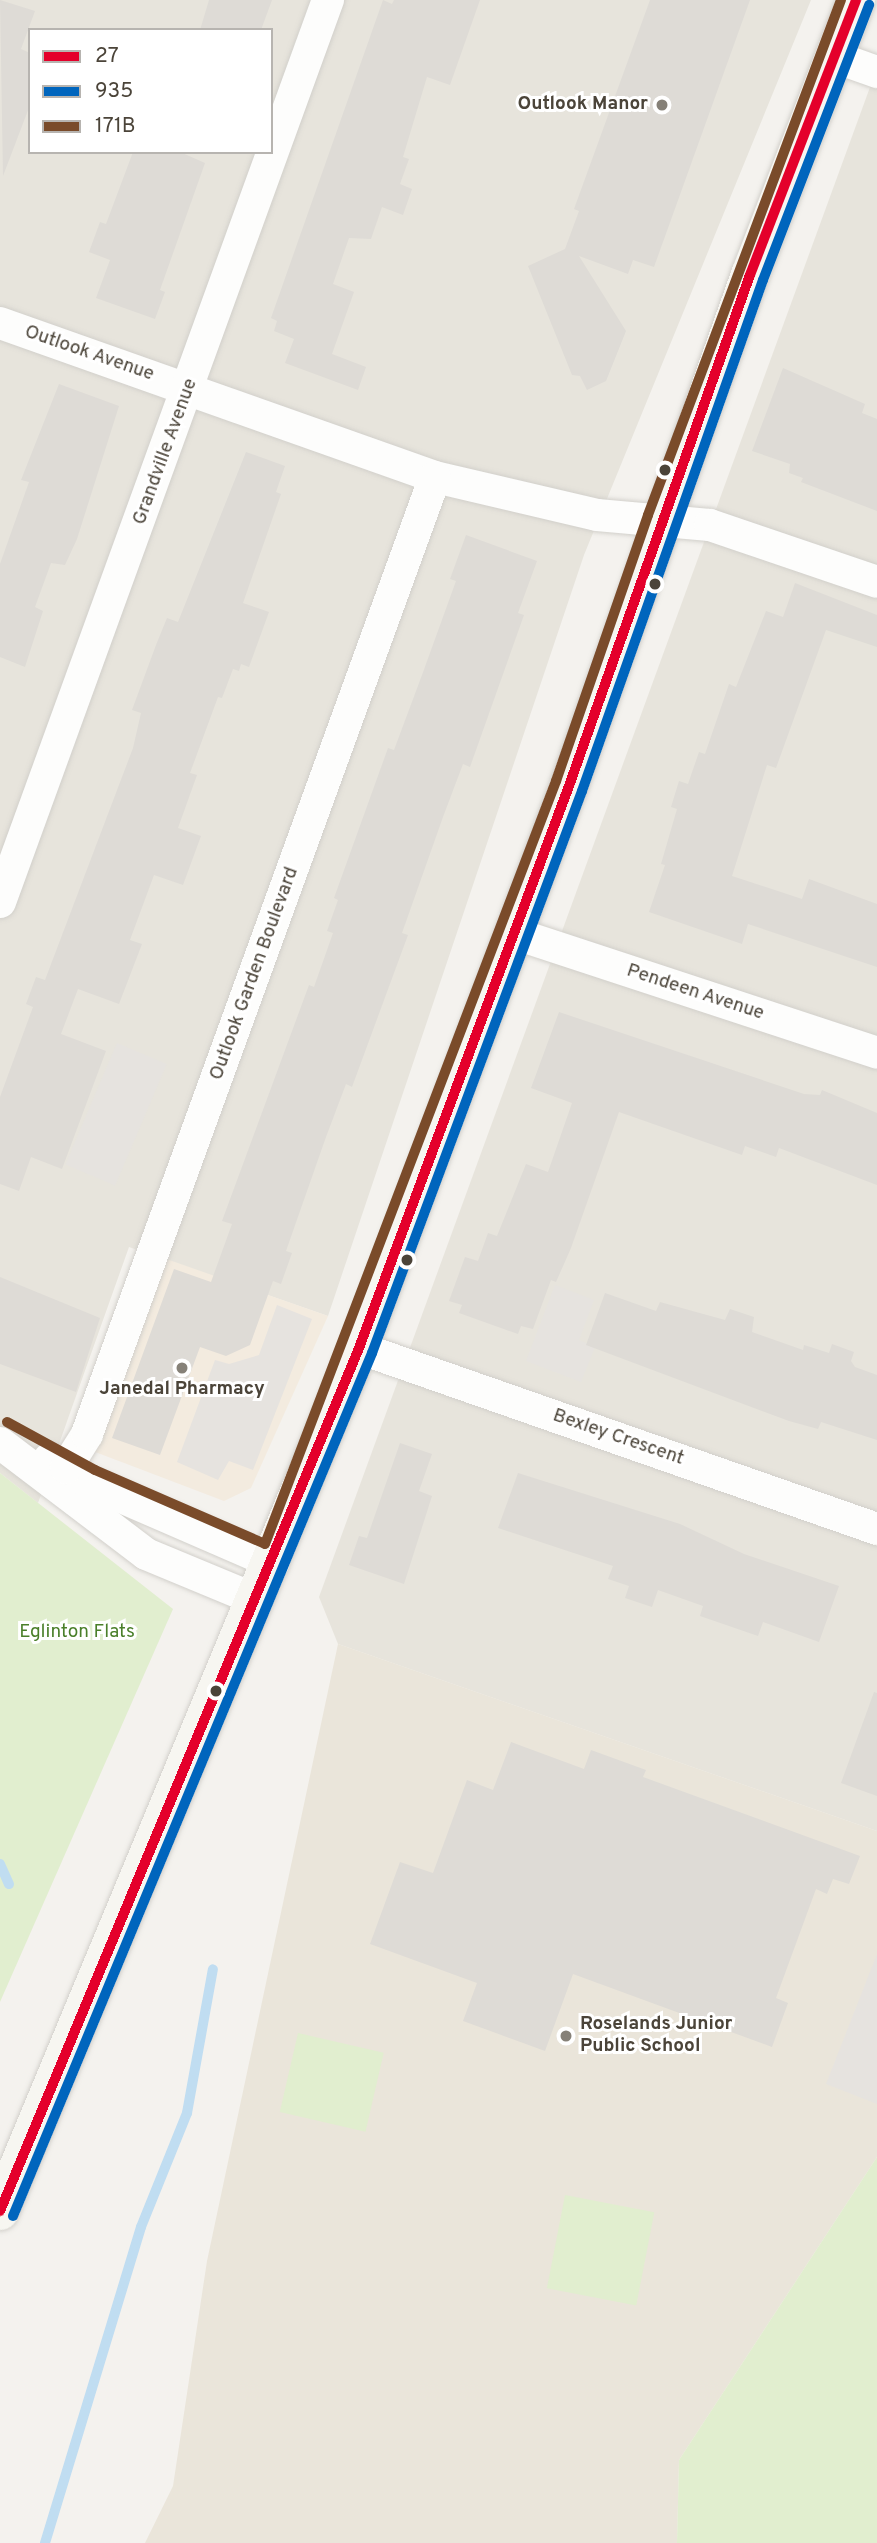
<!DOCTYPE html>
<html>
<head>
<meta charset="utf-8">
<style>
  body { margin:0 }
  #map { position:relative; width:877px; height:2543px; overflow:hidden; background:#f4f2ee; font-family:Overpass,sans-serif }
  div>[style] { position:absolute }
  [style*='--x'] { left:calc(var(--x)*1px); top:calc(var(--y)*1px); width:calc(var(--w)*1px); rotate:calc(var(--a)*1deg) }
  .residential>* { inset:0; background:#e7e4dc }
  .commercial>* { inset:0; background:#f3ebdf }
  .education>* { inset:0; background:#eae5da }
  .green>* { inset:0; background:#e1eecf; transform-origin:0 0 }
  .parking>* { inset:0; background:#e6e3df; transform-origin:0 0 }
  .stream>* { height:10px; margin:-5px; padding:0 5px; transform-origin:5px; border-radius:5px; background:#c0ddf1 }
  .building>* { inset:0; background:#dedbd6 }
  .roads { filter:drop-shadow(0 0 2px #d2d0cb) drop-shadow(0 0 2px #d2d0cb) }
  .street>* { height:32px; margin:-16px; padding:0 16px; transform-origin:16px; border-radius:16px; background:#fdfdfc }
  .secondary>* { height:38px; margin:-19px; padding:0 19px; transform-origin:19px; border-radius:19px; background:#f7f6f1 }
  .bus-1>* { height:10px; margin:-5px; padding:0 5px; transform-origin:5px; border-radius:5px; background:#e4002b }
  .bus-2>* { height:10px; margin:-5px; padding:0 5px; transform-origin:5px; border-radius:5px; background:#0065bd }
  .bus-3>* { height:10px; margin:-5px; padding:0 5px; transform-origin:5px; border-radius:5px; background:#7a4b2a }
  .dots>* { width:19px; height:19px; translate:-50% -50%; box-sizing:border-box; border:4px solid #fff; border-radius:50% }
  span { translate:-50% -50%; white-space:nowrap; text-align:center; line-height:1.15; -webkit-text-stroke:6px #fff; paint-order:stroke }
  .poi-label { font-size:19px; color:#4b4439; font-weight:700 }
  .right { translate:-100% -50%; text-align:right }
  .left { translate:0 -50%; text-align:left }
  .street-label { font-size:19px; color:#4b4439 }
  .park-label { font-size:19px; color:#4a7f2a }
  .legend { position:absolute; left:28px; top:28px; width:245px; height:126px; box-sizing:border-box; background:#fff; border:2px solid #b7b4b0; margin:0; padding:9px 12px; list-style:none; font-size:21px; color:#4b4439 }
  .legend li { display:flex; align-items:center; gap:14px; height:35px }
  .legend b { width:35px; border:2px solid #b7b4b0 }
</style>
</head>
<body>
<div id="map">
  <div class="residential">
    <i style="clip-path:polygon(evenodd,0 0,811px 0,584px 555px,328px 1316px,129px 1247px,38px 1503px,0 1473px,0 0,30px 30px,271px 30px,271px 152px,30px 152px,30px 30px)"></i>
    <i style="clip-path:polygon(877px 68px,877px 1831px,338px 1644px,319px 1597px)"></i>
  </div>
  <div class="commercial">
    <i style="clip-path:polygon(158px 1256px,328px 1316px,251px 1488px,224px 1501px,90px 1450px)"></i>
  </div>
  <div class="education">
    <i style="clip-path:polygon(338px 1644px,877px 1831px,877px 2157px,679px 2460px,677px 2543px,145px 2543px,173px 2486px,207px 2261px)"></i>
  </div>
  <div class="green">
    <i style="clip-path:polygon(0 1473px,173px 1609px,0 2002px)"></i>
    <i style="left:298px;top:2033px;width:88px;height:81px;rotate:13deg"></i>
    <i style="clip-path:polygon(877px 2157px,877px 2543px,677px 2543px,679px 2460px)"></i>
    <i style="left:565px;top:2195px;width:91px;height:95px;rotate:11deg"></i>
  </div>
  <div class="parking">
    <i style="left:117px;top:1043px;width:54px;height:132px;rotate:23deg"></i>
    <i style="clip-path:polygon(555px 1285px,594px 1300px,579px 1340px,595px 1347px,581px 1382px,526px 1361px)"></i>
    <i style="clip-path:polygon(277px 1305px,312px 1319px,253px 1470px,229px 1461px,218px 1480px,177px 1462px,215px 1360px,229px 1364px,259px 1355px)"></i>
    <i style="clip-path:polygon(877px 1954px,877px 2104px,826px 2084px)"></i>
  </div>
  <div class="stream">
    <i style="--x:0;--y:1864;--w:22;--a:66"></i>
    <i style="--x:45;--y:2543;--w:330;--a:-73.1"></i>
    <i style="--x:141;--y:2227;--w:123;--a:-68"></i>
    <i style="--x:187;--y:2113;--w:146;--a:-79.8"></i>
  </div>
  <div class="building">
    <i style="clip-path:polygon(0 0,35px 11px,21px 49px,30px 53px,30px 105px,3px 176px)"></i>
    <i style="clip-path:polygon(209px 0,272px 0,261px 30px,200px 30px)"></i>
    <i style="clip-path:polygon(383px 0,392px 4px,394px 0,480px 0,450px 85px,427px 77px,403px 157px,409px 159px,400px 184px,412px 189px,403px 215px,382px 207px,371px 239px,349px 238px,333px 284px,354px 292px,332px 354px,366px 367px,358px 390px,285px 363px,294px 339px,274px 331px,277px 321px,271px 318px)"></i>
    <i style="clip-path:polygon(650px 0,750px 0,654px 267px,633px 260px,628px 274px,579px 256px,626px 331px,606px 381px,587px 390px,580px 376px,572px 375px,528px 266px,565px 249px,579px 211px,574px 209px)"></i>
    <i style="clip-path:polygon(133px 152px,180px 152px,205px 163px,160px 290px,165px 292px,155px 319px,96px 298px,110px 260px,89px 252px,100px 222px,106px 224px)"></i>
    <i style="clip-path:polygon(783px 368px,865px 404px,862px 413px,877px 419px,877px 511px,801px 482px,803px 478px,789px 473px,790px 464px,752px 451px)"></i>
    <i style="clip-path:polygon(59px 384px,119px 406px,77px 539px,65px 565px,51px 563px,35px 607px,43px 611px,25px 667px,0 657px,0 564px,29px 482px,21px 480px)"></i>
    <i style="clip-path:polygon(246px 452px,285px 466px,276px 492px,281px 494px,243px 603px,269px 612px,249px 667px,241px 664px,239px 671px,233px 669px,222px 698px,218px 697px,190px 773px,197px 775px,178px 828px,201px 836px,183px 885px,154px 875px,130px 940px,142px 944px,119px 1004px,78px 989px,61px 1034px,106px 1051px,62px 1169px,31px 1157px,19px 1191px,0 1184px,0 1097px,33px 1007px,26px 1004px,36px 977px,45px 980px,133px 748px,141px 713px,132px 710px,156px 645px,167px 618px,178px 622px)"></i>
    <i style="clip-path:polygon(466px 535px,537px 561px,518px 613px,524px 615px,470px 767px,463px 764px,443px 817px,402px 933px,408px 935px,352px 1087px,346px 1084px,326px 1137px,286px 1251px,292px 1253px,281px 1284px,273px 1281px,250px 1345px,226px 1356px,200px 1347px,160px 1455px,112px 1438px,174px 1269px,211px 1282px,232px 1224px,222px 1221px,309px 985px,314px 987px,333px 933px,327px 931px,338px 900px,334px 898px,388px 748px,394px 750px,422px 675px,456px 581px,450px 579px)"></i>
    <i style="clip-path:polygon(795px 583px,877px 615px,877px 647px,826px 630px,776px 768px,767px 765px,732px 876px,802px 899px,809px 879px,877px 904px,877px 967px,748px 924px,742px 944px,649px 912px,665px 865px,661px 864px,677px 809px,671px 807px,679px 781px,688px 784px,699px 752px,705px 754px,729px 684px,736px 687px,766px 611px,783px 617px)"></i>
    <i style="clip-path:polygon(559px 1012px,804px 1094px,820px 1095px,822px 1090px,877px 1113px,877px 1185px,779px 1148px,776px 1157px,745px 1146px,742px 1155px,619px 1112px,571px 1248px,556px 1282px,551px 1280px,533px 1329px,521px 1326px,518px 1334px,459px 1313px,462px 1305px,449px 1301px,465px 1257px,478px 1261px,488px 1233px,497px 1236px,526px 1164px,548px 1172px,572px 1103px,531px 1088px)"></i>
    <i style="clip-path:polygon(0 1277px,100px 1318px,76px 1392px,0 1364px)"></i>
    <i style="clip-path:polygon(605px 1293px,656px 1311px,660px 1302px,725px 1320px,730px 1309px,754px 1317px,752px 1332px,803px 1350px,804px 1345px,829px 1353px,832px 1344px,854px 1352px,851px 1361px,855px 1367px,877px 1375px,877px 1440px,821px 1422px,818px 1429px,789px 1421px,586px 1345px)"></i>
    <i style="clip-path:polygon(400px 1443px,432px 1454px,419px 1491px,432px 1496px,404px 1584px,349px 1565px,359px 1536px,367px 1538px)"></i>
    <i style="clip-path:polygon(518px 1473px,680px 1524px,744px 1554px,839px 1586px,819px 1642px,763px 1622px,758px 1636px,700px 1616px,703px 1606px,658px 1590px,652px 1607px,625px 1598px,629px 1586px,608px 1579px,613px 1566px,498px 1528px)"></i>
    <i style="clip-path:polygon(874px 1692px,877px 1693px,877px 1796px,841px 1783px)"></i>
    <i style="clip-path:polygon(511px 1742px,584px 1769px,591px 1750px,646px 1770px,643px 1777px,860px 1856px,849px 1884px,833px 1879px,827px 1894px,816px 1889px,776px 1998px,788px 2003px,772px 2047px,573px 1974px,545px 2051px,463px 2021px,477px 1983px,370px 1944px,400px 1862px,433px 1873px,467px 1780px,493px 1790px)"></i>
  </div>
  <div class="roads">
    <div class="street">
      <i style="--x:832;--y:56;--w:48;--a:19.6"></i>
      <i style="--x:0;--y:323;--w:461;--a:19.5"></i>
      <i style="--x:435;--y:477;--w:166;--a:13.2"></i>
      <i style="--x:597;--y:515;--w:113;--a:5.1"></i>
      <i style="--x:710;--y:525;--w:176;--a:18.8"></i>
      <i style="--x:0;--y:902;--w:960;--a:-70.02"></i>
      <i style="--x:513;--y:933;--w:383;--a:18.2"></i>
      <i style="--x:359;--y:1348;--w:549;--a:19.26"></i>
      <i style="--x:0;--y:1443;--w:183;--a:37.2"></i>
      <i style="--x:146;--y:1554;--w:120;--a:22.5"></i>
      <i style="--x:49;--y:1459;--w:47;--a:31"></i>
      <i style="--x:89;--y:1483;--w:201;--a:23.5"></i>
      <i style="--x:66;--y:1468;--w:40;--a:-58"></i>
      <i style="--x:87;--y:1434;--w:1018;--a:-70.02"></i>
    </div>
    <div class="secondary">
      <i style="--x:0;--y:2211;--w:935;--a:-67.41"></i>
      <i style="--x:359;--y:1348;--w:600;--a:-69.51"></i>
      <i style="--x:569;--y:786;--w:542;--a:-70.5"></i>
      <i style="--x:750;--y:275;--w:295;--a:-68.9"></i>
    </div>
  </div>
  <div class="bus-1">
    <i style="--x:0;--y:2211;--w:935;--a:-67.41"></i>
    <i style="--x:359;--y:1348;--w:600;--a:-69.51"></i>
    <i style="--x:569;--y:786;--w:542;--a:-70.5"></i>
    <i style="--x:750;--y:275;--w:295;--a:-68.9"></i>
  </div>
  <div class="bus-2">
    <i style="--x:13;--y:2216;--w:935;--a:-67.41"></i>
    <i style="--x:372;--y:1353;--w:600;--a:-69.51"></i>
    <i style="--x:582;--y:791;--w:542;--a:-70.5"></i>
    <i style="--x:763;--y:280;--w:295;--a:-68.9"></i>
  </div>
  <div class="bus-3">
    <i style="--x:7;--y:1422;--w:100;--a:28.6"></i>
    <i style="--x:95;--y:1470;--w:185;--a:23.5"></i>
    <i style="--x:265;--y:1544;--w:817;--a:-69.12"></i>
    <i style="--x:556;--y:781;--w:281;--a:-70.9"></i>
    <i style="--x:648;--y:515;--w:550;--a:-69.46"></i>
  </div>
  <div class="dots">
    <i style="left:662px;top:105px;background:#868178"></i>
    <i style="left:665px;top:470px;background:#4b4439"></i>
    <i style="left:655px;top:584px;background:#4b4439"></i>
    <i style="left:407px;top:1260px;background:#4b4439"></i>
    <i style="left:182px;top:1368px;background:#868178"></i>
    <i style="left:216px;top:1691px;background:#4b4439"></i>
    <i style="left:566px;top:2036px;background:#868178"></i>
  </div>
  <div class="poi-label">
    <span class="right" style="left:648px;top:105px">Outlook Manor</span>
    <span style="left:182px;top:1390px">Janedal Pharmacy</span>
    <span class="left" style="left:580px;top:2036px">Roselands Junior<br>Public School</span>
  </div>
  <div class="street-label">
    <span style="left:89px;top:354px;rotate:19deg">Outlook Avenue</span>
    <span style="left:166px;top:452px;rotate:-70deg">Grandville Avenue</span>
    <span style="left:255px;top:974px;rotate:-70deg">Outlook Garden Boulevard</span>
    <span style="left:695px;top:993px;rotate:18deg">Pendeen Avenue</span>
    <span style="left:618px;top:1438px;rotate:19deg">Bexley Crescent</span>
  </div>
  <div class="park-label">
    <span style="left:77px;top:1633px">Eglinton Flats</span>
  </div>
  <ul class="legend">
  <li><b style="height:9px;background:#e4002b"></b>27</li>
  <li><b style="height:9px;background:#0065bd"></b>935</li>
  <li><b style="height:9px;background:#7a4b2a"></b>171B</li>
  </ul>
</div>
</body>
</html>
